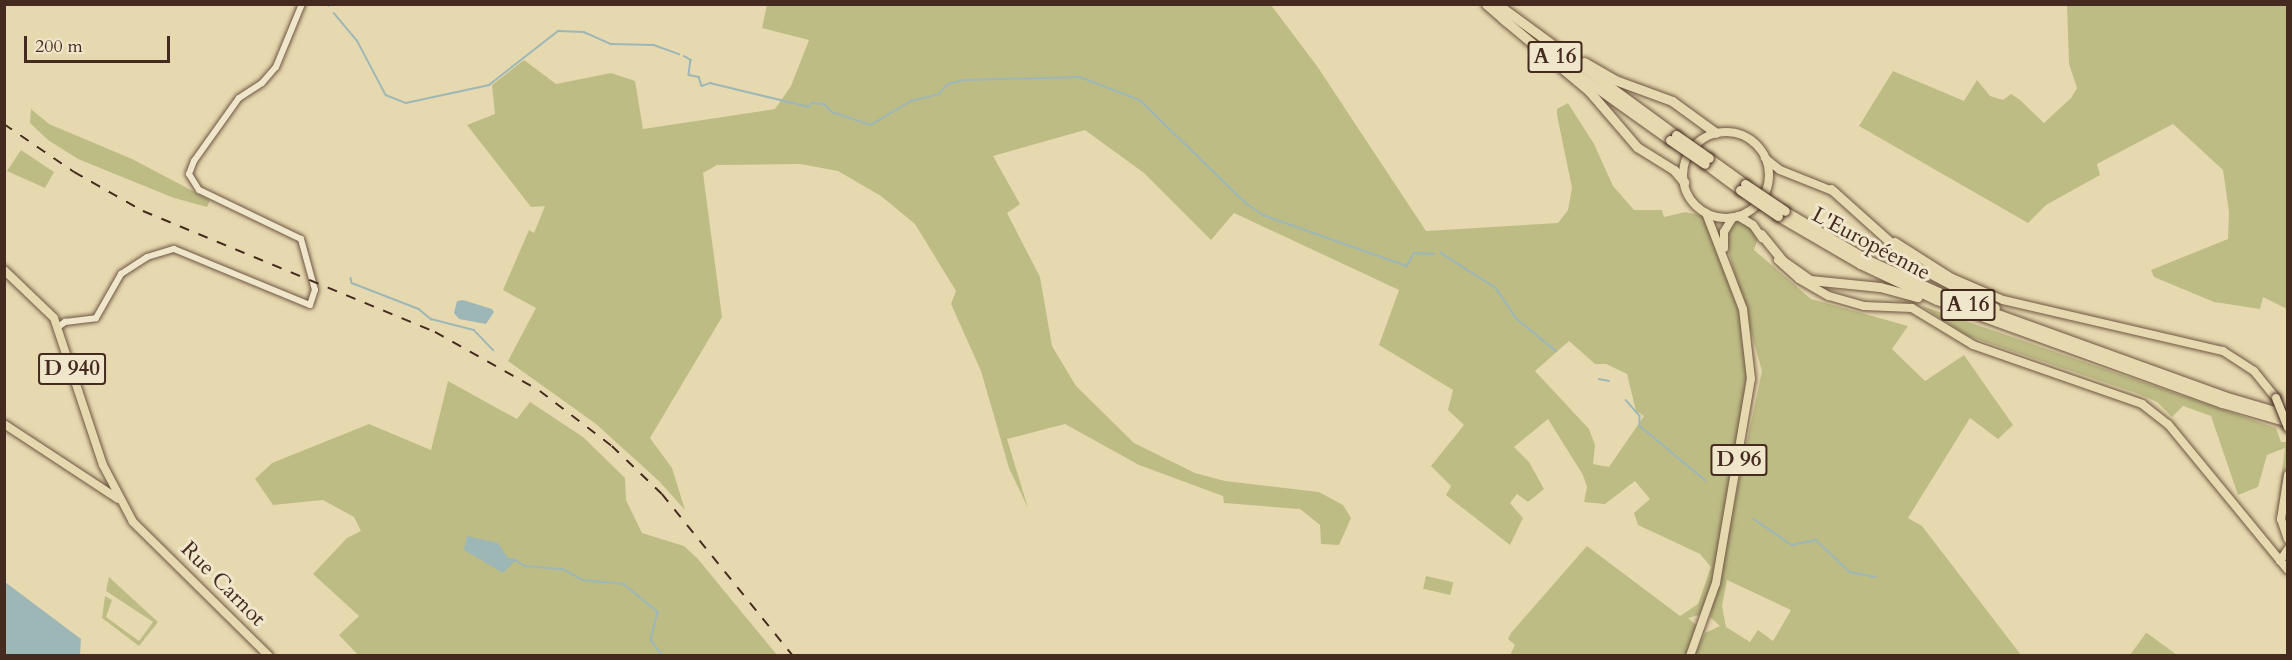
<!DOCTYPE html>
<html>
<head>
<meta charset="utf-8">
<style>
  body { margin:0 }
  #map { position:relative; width:2292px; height:660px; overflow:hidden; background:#e7d9af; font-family:Cardo,serif }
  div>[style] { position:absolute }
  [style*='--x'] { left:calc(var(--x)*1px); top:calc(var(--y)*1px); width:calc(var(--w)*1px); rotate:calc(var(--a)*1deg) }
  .green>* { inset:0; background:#bebc85; transform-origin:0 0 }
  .water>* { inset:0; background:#9db7b7 }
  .stream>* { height:1.5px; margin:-0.75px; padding:0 0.75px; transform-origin:0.75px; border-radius:0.75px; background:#9db7b7 }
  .roads { filter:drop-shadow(0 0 2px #6e5643) drop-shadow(0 0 2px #6e5643) }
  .minor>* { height:6px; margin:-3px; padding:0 3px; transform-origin:3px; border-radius:3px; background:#efe6cb }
  .major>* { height:8px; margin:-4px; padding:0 4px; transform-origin:4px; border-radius:4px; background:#e7d9af }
  .major>.ring { margin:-4px; padding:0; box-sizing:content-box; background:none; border:8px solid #e7d9af; border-radius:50% }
  .highway>* { height:9px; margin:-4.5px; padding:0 4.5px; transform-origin:4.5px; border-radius:4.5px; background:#e7d9af }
  .rail>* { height:1.5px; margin-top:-0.75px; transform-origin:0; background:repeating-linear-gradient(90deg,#452a1f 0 10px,transparent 0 20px) }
  .bridges { filter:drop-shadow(0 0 2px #452a1f) drop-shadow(0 0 2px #452a1f) }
  .major-bridge>* { height:8px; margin:-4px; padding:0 4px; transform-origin:4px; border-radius:4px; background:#e7d9af }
  .highway-bridge>* { height:9px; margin:-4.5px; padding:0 4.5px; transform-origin:4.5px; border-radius:4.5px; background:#e7d9af }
  span { translate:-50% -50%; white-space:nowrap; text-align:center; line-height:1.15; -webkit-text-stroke:6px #efe6cb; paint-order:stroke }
  .shield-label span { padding:2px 4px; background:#efe6cb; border:2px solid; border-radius:4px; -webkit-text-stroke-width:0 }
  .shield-label { font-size:21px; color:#452a1f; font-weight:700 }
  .street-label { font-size:22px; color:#452a1f }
  .frame { position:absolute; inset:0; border:6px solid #452a1f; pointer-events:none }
  .scale { position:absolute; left:24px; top:36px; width:146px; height:27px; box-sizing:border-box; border:3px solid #452a1f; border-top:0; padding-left:8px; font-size:18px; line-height:21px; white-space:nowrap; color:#452a1f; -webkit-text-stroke:4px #efe6cb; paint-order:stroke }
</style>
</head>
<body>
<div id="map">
  <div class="green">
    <i style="clip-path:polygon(evenodd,767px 5px,1271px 5px,1317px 66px,1426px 231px,1558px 223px,1568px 210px,1572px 188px,1557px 115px,1557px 109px,1568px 103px,1594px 144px,1613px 186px,1634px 210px,1662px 210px,1664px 217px,1685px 212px,1704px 216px,1740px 315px,1747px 363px,1745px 394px,1710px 600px,1699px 615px,1688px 618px,1698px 627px,1688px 652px,1684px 655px,1510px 655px,1515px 645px,1508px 639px,1511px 633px,1587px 546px,1680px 616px,1698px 604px,1711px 567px,1700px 554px,1638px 525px,1634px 513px,1650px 499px,1635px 481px,1605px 504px,1584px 502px,1587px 487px,1583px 475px,1548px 419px,1514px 447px,1529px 462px,1544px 489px,1528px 502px,1517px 494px,1510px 503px,1523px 518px,1510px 545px,1446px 495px,1451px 486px,1431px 466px,1464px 425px,1448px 410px,1453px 390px,1379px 345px,1399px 290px,1234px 213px,1211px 240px,1144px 173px,1085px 130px,993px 156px,1020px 204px,1007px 213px,1040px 277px,1052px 346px,1076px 386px,1134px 443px,1195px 473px,1225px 481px,1319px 492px,1343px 505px,1351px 518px,1339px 545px,1321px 544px,1320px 525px,1300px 509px,1224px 503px,1223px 496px,1139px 465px,1065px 424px,1007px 439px,1028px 508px,1009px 468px,981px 371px,951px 304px,956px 291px,915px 224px,881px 196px,838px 171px,800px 164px,717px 165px,703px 173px,722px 317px,650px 438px,672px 468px,685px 510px,660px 482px,596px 424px,508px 361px,536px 308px,503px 290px,529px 230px,534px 233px,545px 206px,531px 207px,467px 125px,495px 114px,492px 85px,524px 60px,556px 84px,611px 73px,635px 81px,643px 129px,775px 109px,791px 86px,809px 40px,762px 28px,767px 5px,1569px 341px,1595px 364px,1606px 364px,1627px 374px,1636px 411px,1644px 416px,1609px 467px,1593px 464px,1595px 445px,1589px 429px,1535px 371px,1569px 341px)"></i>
    <i style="clip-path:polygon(2067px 5px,2287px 5px,2287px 309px,2263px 297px,2260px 309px,2214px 302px,2154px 277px,2151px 270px,2228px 239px,2229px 212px,2223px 170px,2173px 124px,2097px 164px,2100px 175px,2046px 205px,2028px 223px,1859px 126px,1893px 71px,1964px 101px,1977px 80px,1990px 96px,2003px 100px,2011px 94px,2020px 100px,2044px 123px,2071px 98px,2077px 88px,2069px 64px)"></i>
    <i style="clip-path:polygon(31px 109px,49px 124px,132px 159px,210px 200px,207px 207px,174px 198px,78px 159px,48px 140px,30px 123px)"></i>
    <i style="clip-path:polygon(21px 150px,54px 172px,45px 188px,7px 171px)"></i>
    <i style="clip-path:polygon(evenodd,1740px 221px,1749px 225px,1758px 238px,1754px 250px,1811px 299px,1908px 326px,1892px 349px,1925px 381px,1964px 355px,2013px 425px,1998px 439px,1970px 418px,1908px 518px,1922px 526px,2021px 655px,1694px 656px,1705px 633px,1720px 626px,1710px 617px,1762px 371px,1726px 242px,1733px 222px,1740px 221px,1727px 580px,1791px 610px,1773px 641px,1758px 630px,1750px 642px,1726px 627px,1722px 606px,1727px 580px)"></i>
    <i style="clip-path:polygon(1922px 306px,2276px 428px,2281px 442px,2287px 442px,2287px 533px,2277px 512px,2285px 448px,2267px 455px,2258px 487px,2238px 495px,2211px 416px,2183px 406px,2172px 417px,2157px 402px,2139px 394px,1968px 336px)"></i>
    <i style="clip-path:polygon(448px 381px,517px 419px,530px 402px,583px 437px,625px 478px,626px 500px,642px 533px,684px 546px,698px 559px,777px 655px,358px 655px,339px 635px,359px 616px,313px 574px,347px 538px,361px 531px,354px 517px,323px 500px,273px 505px,255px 479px,272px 463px,369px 424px,431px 450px)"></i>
    <i style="left:1426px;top:576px;width:28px;height:13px;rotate:13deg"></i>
    <i style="clip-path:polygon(109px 577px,158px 622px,139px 646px,102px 618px,105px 596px,112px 600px,106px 617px,139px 641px,153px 622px,106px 591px)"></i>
    <i style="clip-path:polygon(2146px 633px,2147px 633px,2177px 655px,2130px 655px)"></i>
  </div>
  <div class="water">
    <i style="clip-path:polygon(463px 300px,492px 309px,494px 312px,486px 324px,459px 319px,454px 313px,457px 301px)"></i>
    <i style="clip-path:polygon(467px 536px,498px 543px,508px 558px,517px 559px,503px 573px,464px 550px)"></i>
    <i style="clip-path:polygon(5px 582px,81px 639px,80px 655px,5px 655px)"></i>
  </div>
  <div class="stream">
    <i style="--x:328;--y:4;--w:2;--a:63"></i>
    <i style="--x:334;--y:13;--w:35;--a:50"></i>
    <i style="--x:357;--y:40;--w:62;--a:62.2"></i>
    <i style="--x:386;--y:95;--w:22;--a:22"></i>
    <i style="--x:406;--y:103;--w:85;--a:-12.2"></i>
    <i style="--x:489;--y:85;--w:88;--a:-38"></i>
    <i style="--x:558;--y:31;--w:26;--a:2"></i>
    <i style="--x:584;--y:32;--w:30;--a:24"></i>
    <i style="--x:611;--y:44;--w:43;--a:1.3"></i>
    <i style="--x:654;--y:45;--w:27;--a:20"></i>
    <i style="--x:684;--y:56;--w:8;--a:30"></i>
    <i style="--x:691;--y:60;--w:15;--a:98"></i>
    <i style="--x:689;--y:75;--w:10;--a:11"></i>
    <i style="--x:699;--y:77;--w:9;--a:72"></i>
    <i style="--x:702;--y:86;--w:9;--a:-21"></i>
    <i style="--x:710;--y:83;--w:102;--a:13.6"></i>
    <i style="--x:809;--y:107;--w:4;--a:-63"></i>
    <i style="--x:811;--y:103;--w:13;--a:4"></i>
    <i style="--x:824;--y:104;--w:11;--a:45"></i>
    <i style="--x:832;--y:112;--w:41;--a:18.4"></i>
    <i style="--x:871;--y:125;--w:47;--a:-31"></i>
    <i style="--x:911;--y:101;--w:29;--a:-14"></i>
    <i style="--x:939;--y:94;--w:13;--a:-48"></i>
    <i style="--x:948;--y:84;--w:16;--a:-14"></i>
    <i style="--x:964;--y:80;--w:116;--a:-1.5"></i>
    <i style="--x:1080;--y:77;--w:64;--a:21"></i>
    <i style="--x:1140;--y:100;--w:148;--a:44.2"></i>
    <i style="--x:1246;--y:203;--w:21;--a:35"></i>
    <i style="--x:1263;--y:215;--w:153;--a:19.5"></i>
    <i style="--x:1407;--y:266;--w:15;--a:-62"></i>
    <i style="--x:1414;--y:253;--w:20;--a:3"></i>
    <i style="--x:1441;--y:253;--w:65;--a:32.5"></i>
    <i style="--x:1496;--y:288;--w:36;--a:56"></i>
    <i style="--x:1516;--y:318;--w:52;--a:39.5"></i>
    <i style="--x:351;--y:278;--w:5;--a:79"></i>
    <i style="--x:352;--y:283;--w:72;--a:21.2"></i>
    <i style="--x:419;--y:309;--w:16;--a:40"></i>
    <i style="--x:431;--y:319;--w:44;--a:14.3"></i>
    <i style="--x:474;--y:330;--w:28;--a:46"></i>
    <i style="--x:1599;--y:379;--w:10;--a:11"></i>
    <i style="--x:1626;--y:400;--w:21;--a:49"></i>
    <i style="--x:1640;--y:416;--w:10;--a:90"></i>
    <i style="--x:1640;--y:426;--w:85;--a:39.7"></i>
    <i style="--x:1754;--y:519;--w:46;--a:34.4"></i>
    <i style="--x:1792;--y:545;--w:25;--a:-12"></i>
    <i style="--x:1816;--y:540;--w:47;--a:43.3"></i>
    <i style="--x:1850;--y:572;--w:26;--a:11"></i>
    <i style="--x:515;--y:560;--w:12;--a:31"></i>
    <i style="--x:525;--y:566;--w:38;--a:5"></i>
    <i style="--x:563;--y:569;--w:23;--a:29"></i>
    <i style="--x:583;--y:580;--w:41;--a:5.6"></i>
    <i style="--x:624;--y:584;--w:44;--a:39.5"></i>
    <i style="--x:658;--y:612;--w:29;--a:104"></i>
    <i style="--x:651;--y:640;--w:20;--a:53"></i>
  </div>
  <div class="roads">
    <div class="minor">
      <i style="--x:58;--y:327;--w:9;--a:-36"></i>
      <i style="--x:65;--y:322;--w:31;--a:-7"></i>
      <i style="--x:96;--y:318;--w:51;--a:-60.4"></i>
      <i style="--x:121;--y:274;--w:31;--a:-33"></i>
      <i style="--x:147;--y:257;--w:28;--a:-17"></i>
      <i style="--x:174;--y:249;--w:147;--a:22.4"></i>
      <i style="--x:310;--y:305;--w:16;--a:-72"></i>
      <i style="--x:315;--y:290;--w:53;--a:-105.4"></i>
      <i style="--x:301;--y:239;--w:113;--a:-154.3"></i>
      <i style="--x:199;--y:190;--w:19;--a:-122"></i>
      <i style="--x:189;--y:174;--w:14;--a:-69"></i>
      <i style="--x:194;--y:161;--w:77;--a:-54.5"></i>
      <i style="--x:239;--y:98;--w:27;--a:-33"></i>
      <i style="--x:262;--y:83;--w:21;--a:-49"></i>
      <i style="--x:276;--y:67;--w:68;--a:-67.6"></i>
    </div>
    <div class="major">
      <i class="ring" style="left:1683px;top:132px;width:78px;height:78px"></i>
      <i style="--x:1765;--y:158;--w:19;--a:39"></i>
      <i style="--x:1780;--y:170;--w:59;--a:21.8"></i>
      <i style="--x:1738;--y:216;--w:17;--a:31"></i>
      <i style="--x:1753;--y:225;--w:16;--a:55"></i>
      <i style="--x:1895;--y:242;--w:67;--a:32.3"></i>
      <i style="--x:1952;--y:278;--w:56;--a:23.3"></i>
      <i style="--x:2003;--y:300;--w:226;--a:13.1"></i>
      <i style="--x:2223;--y:351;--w:37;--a:33"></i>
      <i style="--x:2254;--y:371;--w:35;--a:51"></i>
      <i style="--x:1724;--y:248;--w:16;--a:-90"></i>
      <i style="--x:1724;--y:232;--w:17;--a:-59"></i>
      <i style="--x:1778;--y:260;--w:28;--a:42"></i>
      <i style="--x:1799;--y:279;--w:34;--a:30"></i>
      <i style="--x:1829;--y:296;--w:36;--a:16"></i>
      <i style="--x:1864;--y:306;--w:48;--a:2.4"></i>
      <i style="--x:1912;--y:308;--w:71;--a:31.2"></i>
      <i style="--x:1973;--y:345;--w:179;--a:19.2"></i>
      <i style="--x:2142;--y:404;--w:33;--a:38"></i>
      <i style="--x:2168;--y:424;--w:189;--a:50.6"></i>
      <i style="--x:4;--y:270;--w:69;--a:43.8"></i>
      <i style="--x:54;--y:318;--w:155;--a:71.6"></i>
      <i style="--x:103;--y:465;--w:64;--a:62.2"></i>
      <i style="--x:133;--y:522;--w:191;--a:44.6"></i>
      <i style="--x:4;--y:424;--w:136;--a:33.3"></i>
      <i style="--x:2288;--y:475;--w:45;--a:99"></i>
      <i style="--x:2281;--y:519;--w:21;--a:71"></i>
      <i style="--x:2280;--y:561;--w:14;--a:-56"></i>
      <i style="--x:1690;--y:656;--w:77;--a:-70.4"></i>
      <i style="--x:1716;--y:583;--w:207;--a:-80.3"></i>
      <i style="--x:1751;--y:379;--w:70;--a:-96.5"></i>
      <i style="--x:1743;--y:309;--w:103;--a:-111.1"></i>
    </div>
    <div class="highway">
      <i style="--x:1486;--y:4;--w:28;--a:41"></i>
      <i style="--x:1497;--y:4;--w:222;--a:36.2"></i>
      <i style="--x:1502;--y:18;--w:114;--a:40"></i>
      <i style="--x:1589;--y:91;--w:74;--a:49.4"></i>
      <i style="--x:1637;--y:147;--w:44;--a:31.9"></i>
      <i style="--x:1674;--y:170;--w:16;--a:50"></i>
      <i style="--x:1584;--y:62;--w:36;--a:30"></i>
      <i style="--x:1615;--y:80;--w:61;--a:20.2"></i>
      <i style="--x:1672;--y:101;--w:54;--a:36"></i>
      <i style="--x:1576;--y:73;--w:115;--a:35.5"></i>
      <i style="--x:1709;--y:158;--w:44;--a:35.8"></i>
      <i style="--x:1705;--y:164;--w:44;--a:36.6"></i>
      <i style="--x:1831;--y:189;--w:117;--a:41.9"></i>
      <i style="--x:1918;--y:267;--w:87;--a:28"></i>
      <i style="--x:1785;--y:211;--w:96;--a:30.6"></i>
      <i style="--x:1868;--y:260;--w:85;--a:24.4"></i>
      <i style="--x:1945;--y:295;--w:297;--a:19.9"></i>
      <i style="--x:2224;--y:396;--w:67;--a:16.5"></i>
      <i style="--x:1778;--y:216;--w:95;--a:30.3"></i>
      <i style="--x:1860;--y:264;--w:85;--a:25.1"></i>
      <i style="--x:1937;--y:300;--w:303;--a:19.9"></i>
      <i style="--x:2222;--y:403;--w:69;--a:16.1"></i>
      <i style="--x:1761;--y:234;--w:35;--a:51"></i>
      <i style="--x:1783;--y:261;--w:33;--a:35"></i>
      <i style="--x:1810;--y:280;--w:70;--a:5.7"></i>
      <i style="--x:1880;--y:287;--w:39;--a:15"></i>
    </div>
  </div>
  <div class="rail">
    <i style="--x:4;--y:124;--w:85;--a:34.4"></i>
    <i style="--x:74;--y:172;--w:79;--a:29.5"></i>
    <i style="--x:143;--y:211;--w:316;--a:22.5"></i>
    <i style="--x:435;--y:332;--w:120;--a:29.3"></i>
    <i style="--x:540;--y:391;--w:91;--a:37.4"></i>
    <i style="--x:612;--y:446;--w:69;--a:43.8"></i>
    <i style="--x:662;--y:494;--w:208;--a:51"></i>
  </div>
  <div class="bridges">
    <div class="major-bridge">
      <i style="--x:2276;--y:398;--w:32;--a:68"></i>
    </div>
    <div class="highway-bridge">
      <i style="--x:1676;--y:135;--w:40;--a:34.9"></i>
      <i style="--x:1670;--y:140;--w:42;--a:34.4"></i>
      <i style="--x:1745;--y:184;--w:48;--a:34"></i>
      <i style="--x:1740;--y:190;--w:46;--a:34.4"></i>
    </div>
  </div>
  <div class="shield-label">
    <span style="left:1555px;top:57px">A 16</span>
    <span style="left:1968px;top:305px">A 16</span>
    <span style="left:72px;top:369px">D 940</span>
    <span style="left:1739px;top:460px">D 96</span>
  </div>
  <div class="street-label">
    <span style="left:1871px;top:244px;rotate:28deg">L'Européenne</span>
    <span style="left:223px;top:584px;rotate:45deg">Rue Carnot</span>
  </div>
  <div class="frame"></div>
  <div class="scale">200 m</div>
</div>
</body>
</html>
